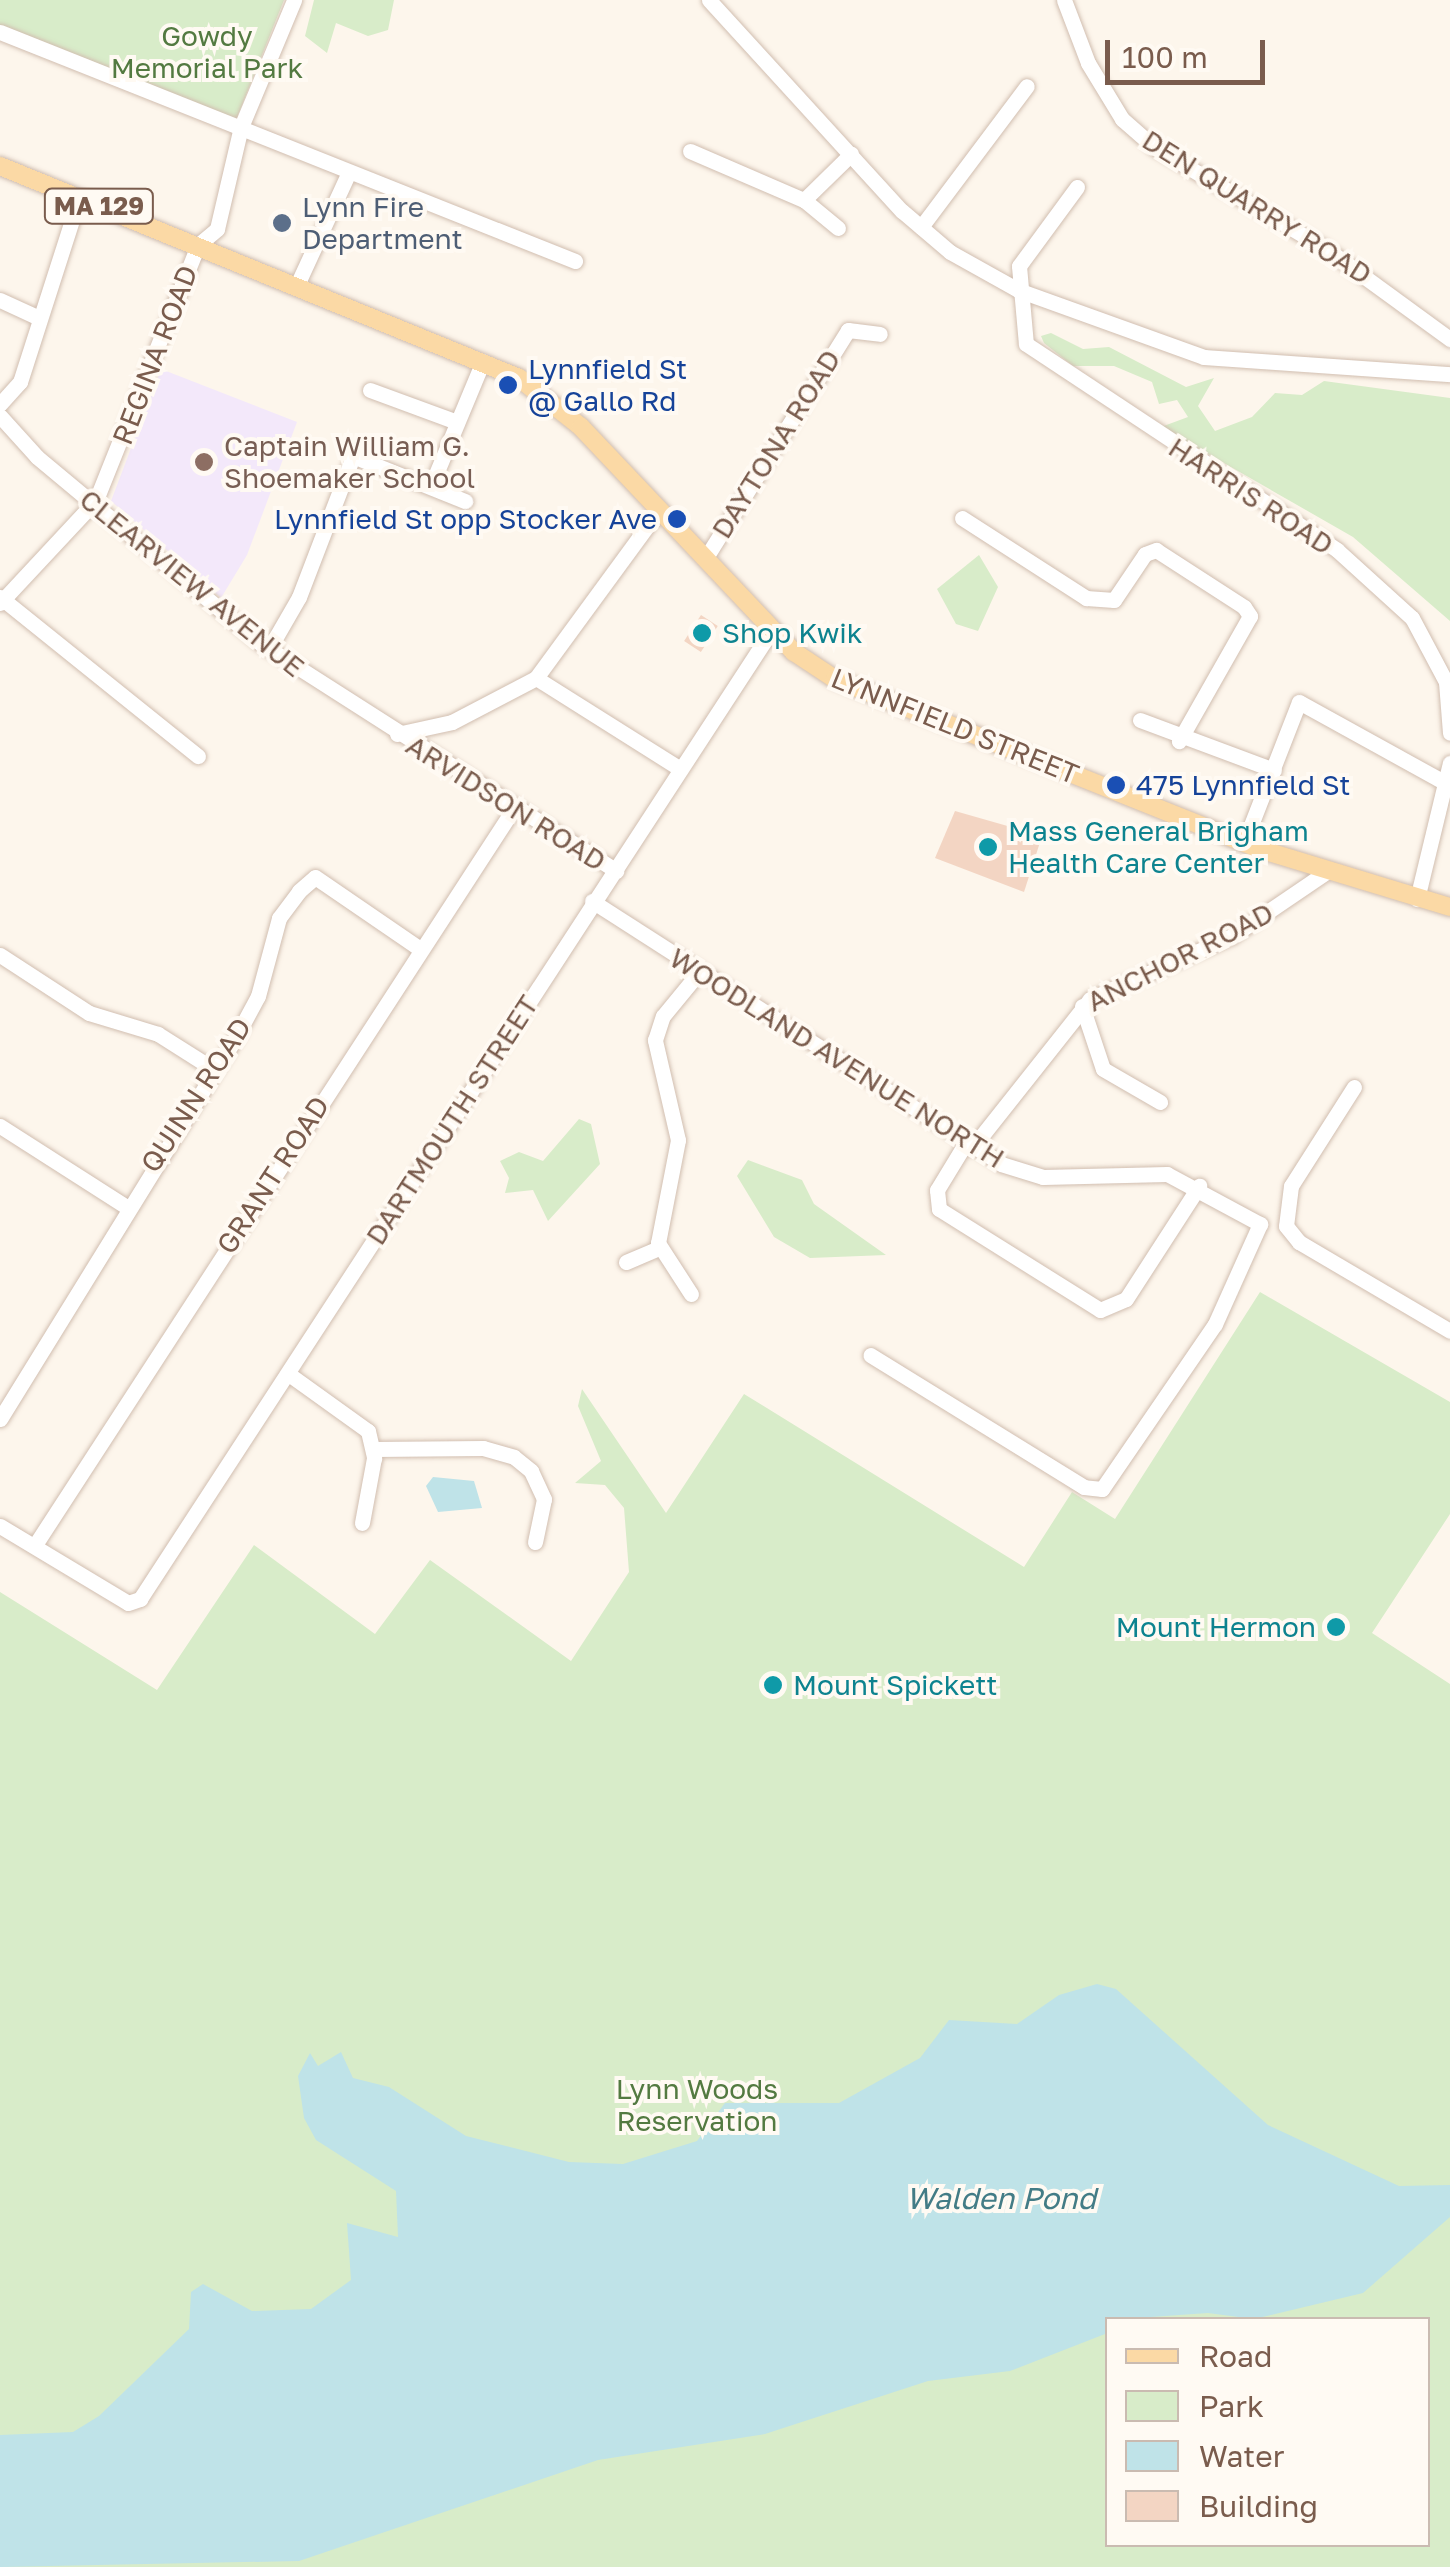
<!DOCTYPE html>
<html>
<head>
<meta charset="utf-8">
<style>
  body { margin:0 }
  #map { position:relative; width:1450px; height:2567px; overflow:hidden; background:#fdf6ec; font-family:"Golos Text",sans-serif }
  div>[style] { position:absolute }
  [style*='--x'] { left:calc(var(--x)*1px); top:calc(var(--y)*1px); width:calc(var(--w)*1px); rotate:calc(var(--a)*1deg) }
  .education>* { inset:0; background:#f3e8fa }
  .green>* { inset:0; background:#d8ecc9 }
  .water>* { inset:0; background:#bfe3e8 }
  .building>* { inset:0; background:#f3d5c3; transform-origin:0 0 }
  .roads { filter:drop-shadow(0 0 2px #d1beb0) drop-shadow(0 0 2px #d1beb0) }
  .minor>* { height:15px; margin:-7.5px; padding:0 7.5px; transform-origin:7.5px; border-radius:7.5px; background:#fff }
  .major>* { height:18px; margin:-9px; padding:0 9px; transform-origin:9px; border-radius:9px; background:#fbd9a5 }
  .dots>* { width:28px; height:28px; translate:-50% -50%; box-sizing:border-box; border:5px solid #fffaf3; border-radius:50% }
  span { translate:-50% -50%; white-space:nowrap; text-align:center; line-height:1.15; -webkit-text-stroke:8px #fffaf3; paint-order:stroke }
  .shield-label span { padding:2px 8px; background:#fffaf3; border:2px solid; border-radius:8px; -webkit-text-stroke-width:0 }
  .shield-label { font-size:25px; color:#7a5c4d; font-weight:700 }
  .park-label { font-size:28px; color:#537a41 }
  .service-label { font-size:28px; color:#4e5e75 }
  .left { translate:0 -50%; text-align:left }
  .street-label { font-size:28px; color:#7a5c4d }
  .transit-label { font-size:28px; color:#164399 }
  .right { translate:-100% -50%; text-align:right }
  .education-label { font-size:28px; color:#785e54 }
  .culture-label { font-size:28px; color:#0d838f }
  .water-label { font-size:30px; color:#437c86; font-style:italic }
  .legend { position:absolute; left:1105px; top:2317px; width:325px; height:230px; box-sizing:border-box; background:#fffaf3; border:2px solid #cabbb1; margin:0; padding:12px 18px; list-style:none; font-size:30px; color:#7a5c4d }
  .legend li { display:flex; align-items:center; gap:20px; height:50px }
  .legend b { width:50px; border:2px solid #cabbb1 }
  .scale { position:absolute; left:1105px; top:40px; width:160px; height:45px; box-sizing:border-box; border:5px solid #7a5c4d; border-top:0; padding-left:12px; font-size:30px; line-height:35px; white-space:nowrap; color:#7a5c4d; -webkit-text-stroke:8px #fffaf3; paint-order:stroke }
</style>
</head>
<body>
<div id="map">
  <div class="education">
    <i style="clip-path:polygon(161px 369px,297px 422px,247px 555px,221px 598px,111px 501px)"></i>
  </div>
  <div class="green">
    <i style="clip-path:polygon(0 0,284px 0,236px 120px,0 26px)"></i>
    <i style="clip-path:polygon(314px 0,394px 0,388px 30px,368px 36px,336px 23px,327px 53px,305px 36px)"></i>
    <i style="clip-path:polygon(1051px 333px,1083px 349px,1109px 347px,1186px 387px,1214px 378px,1198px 406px,1215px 431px,1252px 417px,1275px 393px,1302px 395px,1324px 381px,1450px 398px,1450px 621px,1353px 537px,1161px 427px,1188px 417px,1177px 400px,1159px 404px,1152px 382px,1114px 366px,1073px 366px,1044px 343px,1041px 336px)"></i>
    <i style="clip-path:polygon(979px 555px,998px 587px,978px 631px,956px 624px,937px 589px)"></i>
    <i style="clip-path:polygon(579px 1119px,591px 1124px,600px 1164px,548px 1221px,533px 1190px,505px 1193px,509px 1178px,500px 1161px,519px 1152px,543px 1161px)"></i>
    <i style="clip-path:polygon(748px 1160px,802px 1180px,814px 1204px,886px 1255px,810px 1258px,774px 1237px,737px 1176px)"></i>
    <i style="clip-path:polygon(evenodd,1260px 1292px,1450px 1402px,1450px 1514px,1372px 1633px,1450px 1684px,1450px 2567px,0 2567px,0 1592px,157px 1690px,254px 1545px,375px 1634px,430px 1560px,571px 1661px,629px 1572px,624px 1508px,605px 1485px,575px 1483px,601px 1461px,578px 1406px,582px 1389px,666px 1513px,744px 1394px,1024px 1567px,1072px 1492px,1115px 1519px,1260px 1292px,1108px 2320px,1428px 2320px,1428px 2544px,1108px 2544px,1108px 2320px)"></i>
  </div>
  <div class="water">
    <i style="clip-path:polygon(433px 1477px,474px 1481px,482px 1508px,438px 1512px,426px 1486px)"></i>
    <i style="clip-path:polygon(1097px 1984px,1116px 1989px,1268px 2125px,1399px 2186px,1450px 2185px,1450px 2217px,1363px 2293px,1254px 2319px,1208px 2313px,1108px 2320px,1105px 2334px,1010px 2371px,928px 2381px,765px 2434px,598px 2460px,299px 2561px,0 2567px,0 2435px,73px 2432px,99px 2416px,189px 2329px,191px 2292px,203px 2284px,252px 2311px,311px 2309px,351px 2280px,347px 2223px,398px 2237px,396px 2191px,316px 2140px,304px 2118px,298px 2076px,310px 2053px,318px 2066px,341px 2052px,353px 2078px,389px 2087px,466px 2136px,569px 2162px,623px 2164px,697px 2141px,725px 2103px,839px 2103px,920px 2058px,949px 2020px,1017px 2024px,1059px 1995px)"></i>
  </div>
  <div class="building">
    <i style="left:701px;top:615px;width:20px;height:31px;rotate:33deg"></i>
    <i style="clip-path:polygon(955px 811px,1042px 836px,1024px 892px,935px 858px)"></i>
  </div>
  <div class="roads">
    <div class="minor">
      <i style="--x:709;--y:0;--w:286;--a:47.6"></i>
      <i style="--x:902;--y:211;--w:63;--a:40.5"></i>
      <i style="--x:950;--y:252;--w:78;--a:29.2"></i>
      <i style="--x:1018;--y:290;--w:198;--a:19.8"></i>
      <i style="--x:1204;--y:357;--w:247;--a:4"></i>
      <i style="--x:1064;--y:0;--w:67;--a:69.1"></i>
      <i style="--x:1088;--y:63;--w:66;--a:58.7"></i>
      <i style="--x:1122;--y:119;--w:43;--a:41.2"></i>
      <i style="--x:1154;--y:147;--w:199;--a:30.6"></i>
      <i style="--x:1325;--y:248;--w:155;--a:36.1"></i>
      <i style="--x:0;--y:32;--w:619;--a:21.72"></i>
      <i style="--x:690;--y:151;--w:124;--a:23.3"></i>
      <i style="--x:804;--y:200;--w:44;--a:39.5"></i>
      <i style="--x:1077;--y:187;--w:98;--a:126.3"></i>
      <i style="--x:1019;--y:266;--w:78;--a:84.9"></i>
      <i style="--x:1026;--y:344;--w:373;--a:33.5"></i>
      <i style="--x:1337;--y:550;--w:101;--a:42.2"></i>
      <i style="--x:1412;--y:618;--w:72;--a:62"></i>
      <i style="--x:1446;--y:682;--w:51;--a:85.5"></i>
      <i style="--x:804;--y:200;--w:66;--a:-44.4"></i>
      <i style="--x:921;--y:227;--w:176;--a:-53.1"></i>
      <i style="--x:297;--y:285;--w:124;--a:-65.3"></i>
      <i style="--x:0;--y:300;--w:41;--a:24.7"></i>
      <i style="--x:370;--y:390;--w:93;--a:20.2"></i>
      <i style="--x:0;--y:404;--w:30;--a:-48"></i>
      <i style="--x:20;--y:382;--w:193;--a:-72.2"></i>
      <i style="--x:0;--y:416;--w:55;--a:47.9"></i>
      <i style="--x:37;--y:457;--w:290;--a:39.8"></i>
      <i style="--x:260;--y:643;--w:423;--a:32.6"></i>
      <i style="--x:431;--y:486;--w:135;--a:-67.4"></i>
      <i style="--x:962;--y:518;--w:148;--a:32.8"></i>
      <i style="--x:1086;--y:598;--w:28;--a:4"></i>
      <i style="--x:1114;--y:600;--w:55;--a:-56"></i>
      <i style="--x:1145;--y:554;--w:12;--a:-20"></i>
      <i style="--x:1156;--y:550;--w:105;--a:32.9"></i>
      <i style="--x:1244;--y:607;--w:11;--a:56"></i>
      <i style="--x:1250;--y:616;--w:144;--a:119.6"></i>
      <i style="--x:705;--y:559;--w:270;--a:-58"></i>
      <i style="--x:848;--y:330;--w:32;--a:7"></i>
      <i style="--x:0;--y:597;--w:254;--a:38.8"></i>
      <i style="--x:0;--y:603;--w:141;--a:-47"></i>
      <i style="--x:96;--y:500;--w:275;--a:-68.2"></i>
      <i style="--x:198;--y:245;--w:25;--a:-40"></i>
      <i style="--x:217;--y:229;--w:105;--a:-76.8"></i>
      <i style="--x:241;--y:127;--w:138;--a:-67.3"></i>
      <i style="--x:269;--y:649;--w:60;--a:-60"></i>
      <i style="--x:299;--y:597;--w:151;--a:-69"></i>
      <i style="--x:353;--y:456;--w:121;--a:21.9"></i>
      <i style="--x:536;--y:678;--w:169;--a:32.2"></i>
      <i style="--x:1140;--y:720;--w:143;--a:20.5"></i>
      <i style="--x:397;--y:734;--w:56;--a:-12.3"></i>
      <i style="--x:452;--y:722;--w:95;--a:-27.6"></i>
      <i style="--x:536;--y:678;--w:208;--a:-53.8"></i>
      <i style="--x:1244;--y:843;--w:151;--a:-68.7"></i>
      <i style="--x:1299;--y:702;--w:168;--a:28.9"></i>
      <i style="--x:1417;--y:899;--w:140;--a:-76.4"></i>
      <i style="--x:592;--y:901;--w:486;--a:32.7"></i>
      <i style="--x:1001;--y:1164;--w:44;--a:17.2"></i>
      <i style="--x:1043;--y:1177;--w:124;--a:-1.4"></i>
      <i style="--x:1167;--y:1174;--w:106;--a:28.3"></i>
      <i style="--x:1260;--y:1224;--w:110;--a:114.2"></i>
      <i style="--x:1215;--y:1324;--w:200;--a:124.4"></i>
      <i style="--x:1102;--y:1489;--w:18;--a:-174"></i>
      <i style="--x:1084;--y:1487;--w:251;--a:-148.3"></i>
      <i style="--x:0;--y:955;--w:106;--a:33.1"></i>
      <i style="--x:89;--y:1013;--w:72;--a:16.9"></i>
      <i style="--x:158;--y:1034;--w:67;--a:32.3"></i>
      <i style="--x:1082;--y:1006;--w:66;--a:71.6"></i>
      <i style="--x:1103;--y:1069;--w:66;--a:30.1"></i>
      <i style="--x:1354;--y:1087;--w:117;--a:122.5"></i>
      <i style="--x:1291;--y:1186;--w:40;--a:97.1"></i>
      <i style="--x:1286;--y:1226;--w:21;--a:51"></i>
      <i style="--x:1299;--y:1242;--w:175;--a:30.5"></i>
      <i style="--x:0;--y:1126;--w:148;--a:32.6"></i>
      <i style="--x:965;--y:1144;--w:54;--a:121.3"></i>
      <i style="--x:937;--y:1190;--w:19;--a:84"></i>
      <i style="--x:939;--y:1209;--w:190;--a:32.1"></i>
      <i style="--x:1100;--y:1310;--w:28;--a:-23"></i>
      <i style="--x:1126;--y:1299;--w:135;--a:-57.1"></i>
      <i style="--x:972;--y:1148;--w:190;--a:-51.6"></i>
      <i style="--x:1090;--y:999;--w:155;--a:-23.9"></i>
      <i style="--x:1232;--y:936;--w:114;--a:-34.2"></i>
      <i style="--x:626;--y:1262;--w:36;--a:-23"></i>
      <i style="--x:691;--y:1294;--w:61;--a:-122.9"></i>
      <i style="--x:658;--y:1243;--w:105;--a:-79"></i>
      <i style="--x:678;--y:1140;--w:103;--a:-103"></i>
      <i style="--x:655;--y:1040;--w:25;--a:-72"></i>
      <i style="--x:663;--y:1016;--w:58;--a:-50.6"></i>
      <i style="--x:290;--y:1375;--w:96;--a:35.7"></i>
      <i style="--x:368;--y:1431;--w:28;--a:77"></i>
      <i style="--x:374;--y:1458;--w:66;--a:100.5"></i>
      <i style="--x:0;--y:1419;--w:451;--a:-58.3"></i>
      <i style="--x:237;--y:1035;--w:44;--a:-61.7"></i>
      <i style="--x:258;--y:996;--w:81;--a:-74.9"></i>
      <i style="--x:279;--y:918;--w:34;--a:-53"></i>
      <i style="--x:299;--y:891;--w:21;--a:-41"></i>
      <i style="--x:315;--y:877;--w:127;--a:34.4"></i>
      <i style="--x:374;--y:1449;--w:109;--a:-0.5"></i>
      <i style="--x:483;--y:1448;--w:32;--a:16"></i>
      <i style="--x:514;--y:1457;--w:22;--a:39"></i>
      <i style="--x:531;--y:1471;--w:31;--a:65"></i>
      <i style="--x:544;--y:1499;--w:44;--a:101.8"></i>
      <i style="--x:0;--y:1526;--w:149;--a:31"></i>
      <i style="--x:128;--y:1603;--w:13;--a:-18"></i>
      <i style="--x:140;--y:1599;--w:1156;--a:-56.9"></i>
      <i style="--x:35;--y:1545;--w:879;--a:-56.98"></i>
    </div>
    <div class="major">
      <i style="--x:0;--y:166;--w:561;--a:22.22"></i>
      <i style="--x:519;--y:378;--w:79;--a:38.3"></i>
      <i style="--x:581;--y:427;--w:310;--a:46.6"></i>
      <i style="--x:794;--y:652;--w:49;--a:33.4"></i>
      <i style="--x:835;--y:679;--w:457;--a:21.8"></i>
      <i style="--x:1259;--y:849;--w:200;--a:16.9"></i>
    </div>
  </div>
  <div class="dots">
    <i style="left:282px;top:223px;background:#5c6f8a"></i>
    <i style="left:508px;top:385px;background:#1a4fb4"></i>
    <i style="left:204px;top:462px;background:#8d6e63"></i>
    <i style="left:677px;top:519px;background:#1a4fb4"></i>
    <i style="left:702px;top:633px;background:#0f9aa8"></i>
    <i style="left:1116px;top:785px;background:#1a4fb4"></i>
    <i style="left:988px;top:847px;background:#0f9aa8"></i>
    <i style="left:1336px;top:1627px;background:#0f9aa8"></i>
    <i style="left:773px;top:1685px;background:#0f9aa8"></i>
  </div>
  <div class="shield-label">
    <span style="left:99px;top:206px">MA 129</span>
  </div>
  <div class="park-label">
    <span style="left:207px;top:52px">Gowdy<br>Memorial Park</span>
    <span style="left:697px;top:2105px">Lynn Woods<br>Reservation</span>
  </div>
  <div class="service-label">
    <span class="left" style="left:302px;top:223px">Lynn Fire<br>Department</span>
  </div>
  <div class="street-label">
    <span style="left:1257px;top:207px;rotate:32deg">DEN QUARRY ROAD</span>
    <span style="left:155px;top:355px;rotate:-69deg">REGINA ROAD</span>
    <span style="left:776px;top:444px;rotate:-58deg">DAYTONA ROAD</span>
    <span style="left:1251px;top:496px;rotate:33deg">HARRIS ROAD</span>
    <span style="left:192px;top:583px;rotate:39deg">CLEARVIEW AVENUE</span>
    <span style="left:955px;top:726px;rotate:22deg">LYNNFIELD STREET</span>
    <span style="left:506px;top:803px;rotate:32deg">ARVIDSON ROAD</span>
    <span style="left:1180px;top:957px;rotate:-27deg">ANCHOR ROAD</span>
    <span style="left:837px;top:1058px;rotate:32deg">WOODLAND AVENUE NORTH</span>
    <span style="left:196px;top:1095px;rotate:-57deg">QUINN ROAD</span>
    <span style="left:452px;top:1120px;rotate:-57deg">DARTMOUTH STREET</span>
    <span style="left:273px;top:1175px;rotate:-57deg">GRANT ROAD</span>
  </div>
  <div class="transit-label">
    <span class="left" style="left:528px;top:385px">Lynnfield St<br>@ Gallo Rd</span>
    <span class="right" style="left:657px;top:519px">Lynnfield St opp Stocker Ave</span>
    <span class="left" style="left:1136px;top:785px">475 Lynnfield St</span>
  </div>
  <div class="education-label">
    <span class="left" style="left:224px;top:462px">Captain William G.<br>Shoemaker School</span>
  </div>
  <div class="culture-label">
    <span class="left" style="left:722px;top:633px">Shop Kwik</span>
    <span class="left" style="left:1008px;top:847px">Mass General Brigham<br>Health Care Center</span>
    <span class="right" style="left:1316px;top:1627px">Mount Hermon</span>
    <span class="left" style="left:793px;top:1685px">Mount Spickett</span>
  </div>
  <div class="water-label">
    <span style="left:1001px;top:2198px">Walden Pond</span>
  </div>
  <ul class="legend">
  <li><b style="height:12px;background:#fbd9a5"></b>Road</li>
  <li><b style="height:28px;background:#d8ecc9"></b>Park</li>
  <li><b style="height:28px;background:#bfe3e8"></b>Water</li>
  <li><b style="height:28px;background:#f3d5c3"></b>Building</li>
  </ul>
  <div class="scale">100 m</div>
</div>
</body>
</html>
